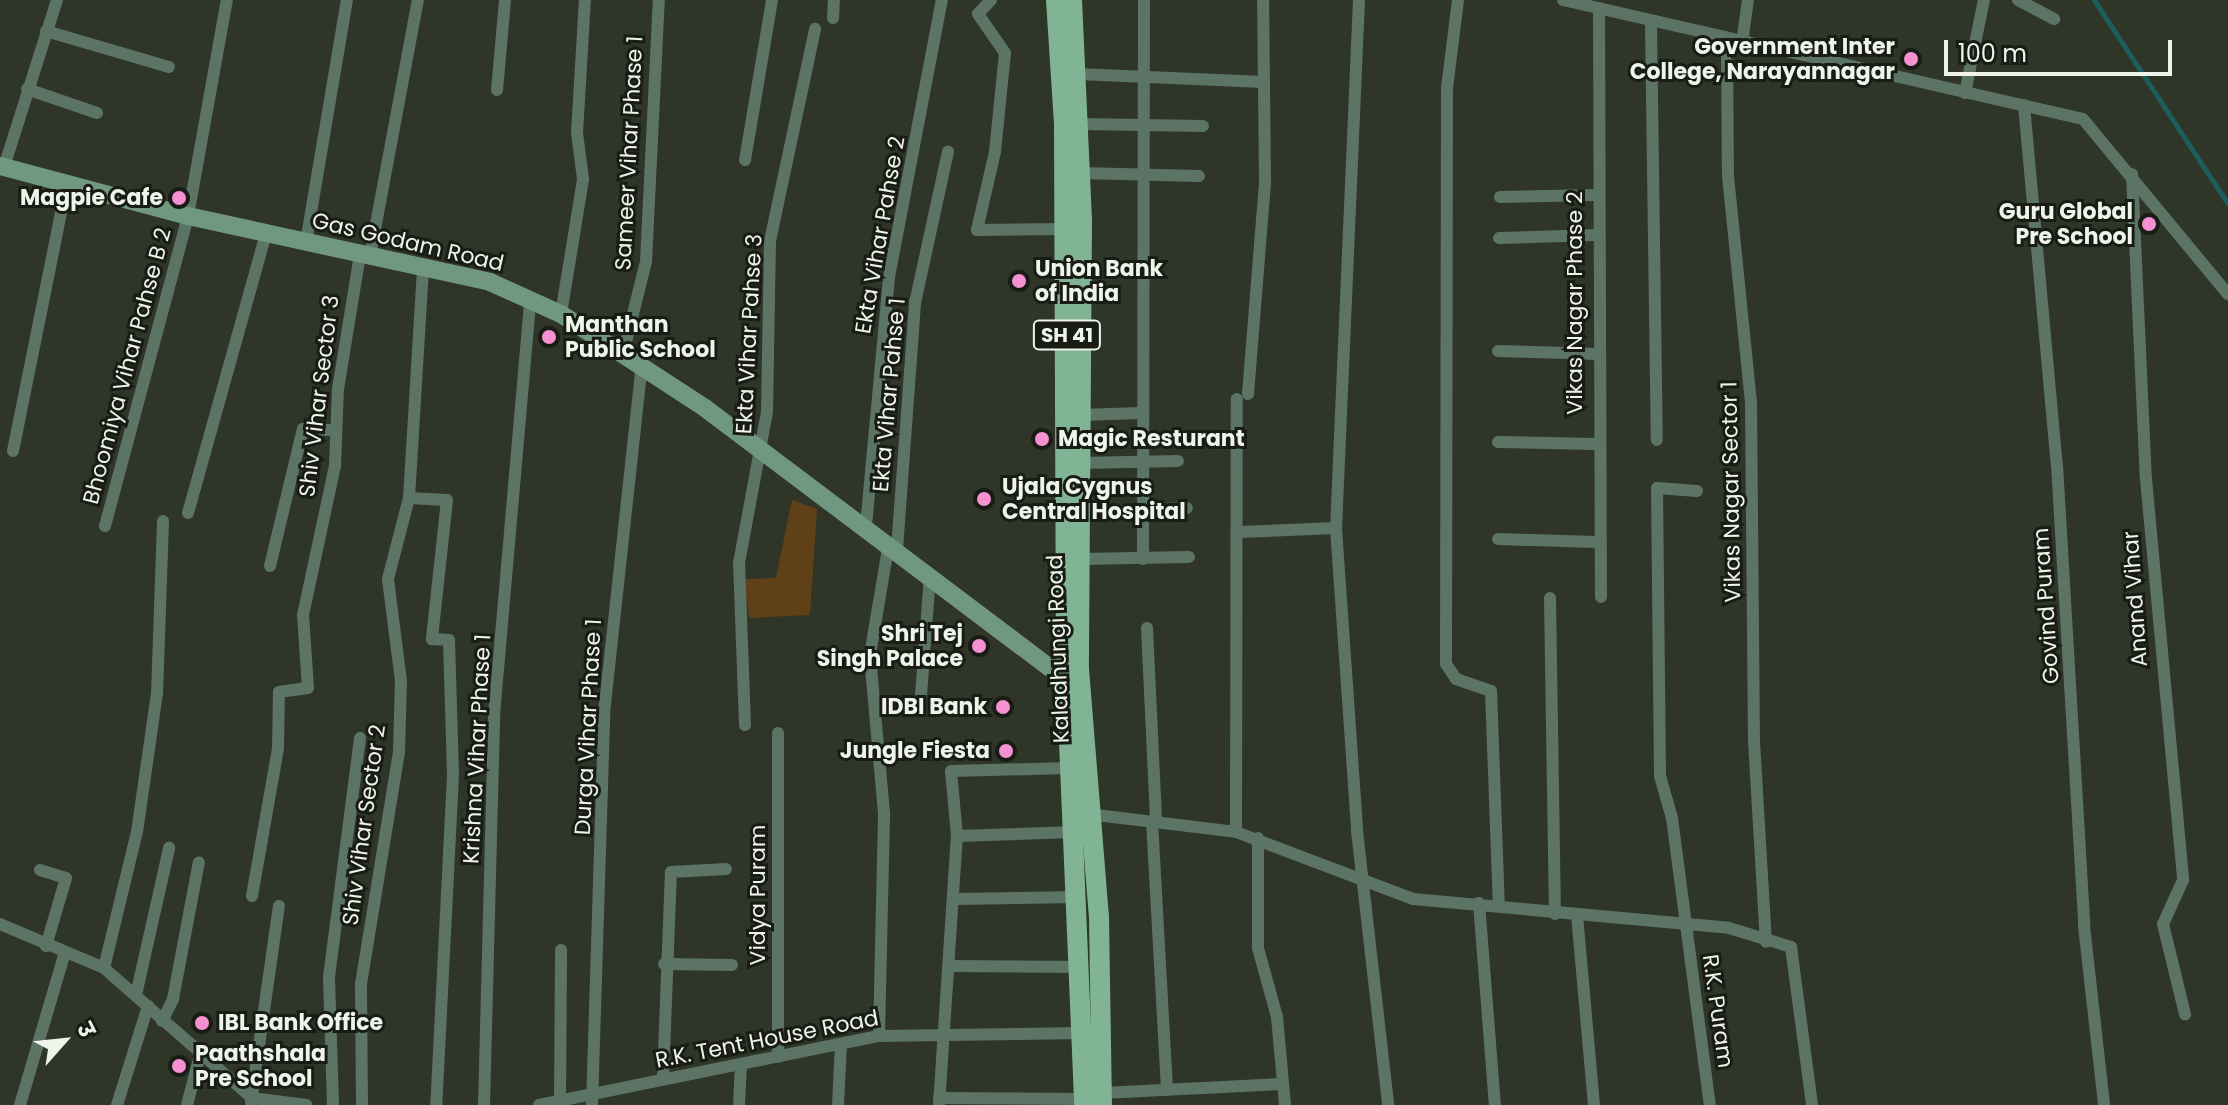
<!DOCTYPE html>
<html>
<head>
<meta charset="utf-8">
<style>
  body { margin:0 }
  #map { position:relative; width:2228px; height:1105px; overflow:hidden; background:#2f3627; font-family:Poppins,"Noto Sans Devanagari",sans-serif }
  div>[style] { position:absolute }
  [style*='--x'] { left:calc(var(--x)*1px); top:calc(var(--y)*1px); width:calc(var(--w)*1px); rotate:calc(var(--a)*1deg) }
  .green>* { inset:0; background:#604017 }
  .stream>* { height:5px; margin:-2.5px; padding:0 2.5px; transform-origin:2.5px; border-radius:2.5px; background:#1c5f5a }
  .street>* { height:12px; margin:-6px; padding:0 6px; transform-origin:6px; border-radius:6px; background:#5b7465 }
  .secondary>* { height:18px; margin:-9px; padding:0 9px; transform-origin:9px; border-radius:9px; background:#709880 }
  .primary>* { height:20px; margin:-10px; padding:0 10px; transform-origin:10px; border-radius:10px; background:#80b495 }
  .dots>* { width:22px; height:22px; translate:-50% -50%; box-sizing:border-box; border:4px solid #191c15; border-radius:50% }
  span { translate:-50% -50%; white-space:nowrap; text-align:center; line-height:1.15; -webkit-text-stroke:6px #191c15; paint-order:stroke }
  .shield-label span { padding:2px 6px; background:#191c15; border:2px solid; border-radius:6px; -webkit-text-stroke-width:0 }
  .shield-label { font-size:20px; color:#eff4ea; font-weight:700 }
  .poi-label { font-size:22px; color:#eff4ea; font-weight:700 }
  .right { translate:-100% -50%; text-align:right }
  .left { translate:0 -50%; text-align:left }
  .street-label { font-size:22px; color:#eff4ea }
  .north { position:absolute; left:24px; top:1001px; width:80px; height:80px; -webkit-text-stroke:6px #191c15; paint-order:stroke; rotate:63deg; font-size:22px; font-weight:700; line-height:32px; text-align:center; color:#eff4ea }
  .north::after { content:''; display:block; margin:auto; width:28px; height:36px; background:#eff4ea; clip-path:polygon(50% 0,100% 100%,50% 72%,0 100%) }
  .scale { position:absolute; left:1944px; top:40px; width:228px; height:36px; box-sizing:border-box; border:4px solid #eff4ea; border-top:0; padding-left:10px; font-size:24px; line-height:28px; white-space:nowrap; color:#eff4ea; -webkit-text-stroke:6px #191c15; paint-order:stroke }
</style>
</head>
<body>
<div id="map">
  <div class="green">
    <i style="clip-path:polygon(792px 500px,817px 509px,810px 615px,749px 618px,744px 579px,776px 578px)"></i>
  </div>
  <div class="stream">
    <i style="--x:2094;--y:0;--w:244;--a:56.7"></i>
  </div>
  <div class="street">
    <i style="--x:991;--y:0;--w:19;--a:133"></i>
    <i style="--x:978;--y:14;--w:47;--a:55.3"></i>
    <i style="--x:1005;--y:53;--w:100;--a:95.8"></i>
    <i style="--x:995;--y:152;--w:80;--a:103"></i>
    <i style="--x:977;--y:230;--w:89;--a:-0.6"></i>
    <i style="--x:1359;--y:0;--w:529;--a:92.49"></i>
    <i style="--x:1336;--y:528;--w:304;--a:86"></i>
    <i style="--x:1357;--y:831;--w:276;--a:83.5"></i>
    <i style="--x:1458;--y:0;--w:89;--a:97.1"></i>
    <i style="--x:1447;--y:88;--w:576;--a:90.1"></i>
    <i style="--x:1446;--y:664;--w:18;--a:56"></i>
    <i style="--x:1456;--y:679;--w:37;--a:19"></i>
    <i style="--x:1491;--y:691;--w:215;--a:87.9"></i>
    <i style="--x:1563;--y:0;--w:533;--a:12.89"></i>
    <i style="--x:2083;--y:119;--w:227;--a:50.4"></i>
    <i style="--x:2018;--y:0;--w:41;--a:27.8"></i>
    <i style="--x:1599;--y:8;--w:589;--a:89.81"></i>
    <i style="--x:833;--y:18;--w:18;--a:-87"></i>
    <i style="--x:1651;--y:25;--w:415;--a:89.2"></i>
    <i style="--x:46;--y:31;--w:128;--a:16.3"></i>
    <i style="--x:1727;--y:42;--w:134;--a:89.6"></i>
    <i style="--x:1728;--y:176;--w:226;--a:84.2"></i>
    <i style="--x:1751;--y:401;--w:340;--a:89.5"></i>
    <i style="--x:1754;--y:741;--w:201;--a:86.6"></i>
    <i style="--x:1742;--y:43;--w:43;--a:-82.1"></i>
    <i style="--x:1078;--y:74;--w:186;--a:2.5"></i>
    <i style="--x:27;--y:89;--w:74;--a:18.9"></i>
    <i style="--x:497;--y:90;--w:90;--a:-84.9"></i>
    <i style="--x:1965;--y:93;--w:95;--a:-78.5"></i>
    <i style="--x:2024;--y:105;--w:362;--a:84.8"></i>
    <i style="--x:2057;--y:465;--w:462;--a:86.6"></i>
    <i style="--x:2084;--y:926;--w:180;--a:83.6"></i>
    <i style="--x:1080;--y:124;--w:123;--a:0.9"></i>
    <i style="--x:745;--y:160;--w:162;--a:-80.4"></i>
    <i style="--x:4;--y:167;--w:175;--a:-72.4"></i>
    <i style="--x:1081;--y:173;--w:118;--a:1.5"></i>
    <i style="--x:2132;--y:174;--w:305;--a:87.4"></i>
    <i style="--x:2146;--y:479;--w:403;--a:84.7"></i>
    <i style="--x:2183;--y:880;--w:48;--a:114.4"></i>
    <i style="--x:2163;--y:924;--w:93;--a:76.3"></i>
    <i style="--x:1500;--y:197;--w:94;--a:-1.2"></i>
    <i style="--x:1499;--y:238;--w:97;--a:-1.8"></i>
    <i style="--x:306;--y:242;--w:245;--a:-80.4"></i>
    <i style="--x:370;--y:256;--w:260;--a:-79.4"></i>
    <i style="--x:561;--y:314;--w:137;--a:-80.7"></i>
    <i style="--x:583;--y:179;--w:46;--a:-97.4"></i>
    <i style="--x:577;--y:133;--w:133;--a:-86.6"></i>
    <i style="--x:1498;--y:351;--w:100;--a:1.7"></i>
    <i style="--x:623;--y:354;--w:95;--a:-76"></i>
    <i style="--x:646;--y:262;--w:262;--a:-87.2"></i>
    <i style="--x:1248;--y:394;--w:214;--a:-85.4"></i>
    <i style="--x:1265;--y:181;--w:181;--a:-90.6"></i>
    <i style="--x:1080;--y:415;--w:61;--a:-1.9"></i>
    <i style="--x:1498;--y:442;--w:97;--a:1.2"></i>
    <i style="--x:13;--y:451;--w:272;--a:-78.6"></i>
    <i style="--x:1080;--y:463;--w:98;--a:-1.2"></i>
    <i style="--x:1697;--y:491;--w:40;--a:-175.7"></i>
    <i style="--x:1657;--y:488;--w:288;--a:89.4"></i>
    <i style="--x:1660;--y:776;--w:44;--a:74.1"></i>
    <i style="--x:1672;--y:818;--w:290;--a:82.5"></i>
    <i style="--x:409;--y:498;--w:38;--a:3"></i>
    <i style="--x:447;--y:500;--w:140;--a:96.2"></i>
    <i style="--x:432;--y:639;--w:17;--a:3"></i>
    <i style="--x:449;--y:640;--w:135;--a:88.3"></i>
    <i style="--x:453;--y:775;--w:330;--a:92.9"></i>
    <i style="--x:188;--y:513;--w:290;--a:-74.4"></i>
    <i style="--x:1080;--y:513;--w:107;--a:-2.7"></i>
    <i style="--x:105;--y:526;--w:321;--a:-75"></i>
    <i style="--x:188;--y:216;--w:219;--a:-79.8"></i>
    <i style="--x:866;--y:526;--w:250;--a:-84.7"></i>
    <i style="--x:889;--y:277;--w:282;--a:-79.2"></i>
    <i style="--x:1238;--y:532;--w:98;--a:-2.3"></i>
    <i style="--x:1498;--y:539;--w:98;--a:1.8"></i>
    <i style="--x:897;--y:549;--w:247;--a:-85.8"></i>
    <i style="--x:915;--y:303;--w:155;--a:-77.7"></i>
    <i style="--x:1080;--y:559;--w:109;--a:-1.1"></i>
    <i style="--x:1143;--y:559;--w:559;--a:-89.9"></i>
    <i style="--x:270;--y:566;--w:141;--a:-76.5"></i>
    <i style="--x:303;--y:429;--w:33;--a:2"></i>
    <i style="--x:1550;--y:598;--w:316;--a:89.1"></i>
    <i style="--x:1147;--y:628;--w:194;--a:87.3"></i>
    <i style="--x:921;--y:695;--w:120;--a:-85.7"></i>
    <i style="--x:745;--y:725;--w:162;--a:-92.1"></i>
    <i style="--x:739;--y:563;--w:154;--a:-79.5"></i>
    <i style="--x:767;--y:412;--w:171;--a:-89"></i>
    <i style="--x:770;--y:241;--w:217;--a:-78"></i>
    <i style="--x:1088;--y:814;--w:149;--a:6.9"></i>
    <i style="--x:1236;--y:832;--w:189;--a:20.7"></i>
    <i style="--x:1413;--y:899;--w:317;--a:5.2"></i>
    <i style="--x:1729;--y:928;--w:65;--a:17"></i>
    <i style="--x:1791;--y:947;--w:159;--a:82.4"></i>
    <i style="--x:1152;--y:821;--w:269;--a:86.8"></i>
    <i style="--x:1236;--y:832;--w:433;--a:-89.9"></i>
    <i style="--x:957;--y:836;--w:119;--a:-1.9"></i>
    <i style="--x:1258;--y:838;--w:110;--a:90"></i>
    <i style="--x:1258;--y:948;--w:72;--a:74.6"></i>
    <i style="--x:1277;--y:1017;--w:88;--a:84.8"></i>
    <i style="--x:40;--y:870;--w:27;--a:17"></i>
    <i style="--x:66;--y:878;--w:71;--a:106.4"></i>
    <i style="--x:252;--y:896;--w:150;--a:-80"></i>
    <i style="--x:278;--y:748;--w:56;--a:-89"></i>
    <i style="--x:279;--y:692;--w:29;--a:-8"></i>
    <i style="--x:308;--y:688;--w:73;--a:-93.9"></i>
    <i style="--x:303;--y:615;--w:152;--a:-77.9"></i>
    <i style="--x:335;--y:466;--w:77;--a:-87.8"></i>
    <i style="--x:338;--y:389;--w:137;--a:-80.7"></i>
    <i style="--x:954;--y:899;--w:125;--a:-0.9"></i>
    <i style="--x:1479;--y:903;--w:203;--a:85.5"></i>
    <i style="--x:1577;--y:915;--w:191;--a:84.9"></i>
    <i style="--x:0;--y:924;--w:113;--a:22.9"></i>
    <i style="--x:104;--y:968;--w:197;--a:41.3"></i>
    <i style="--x:252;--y:1098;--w:55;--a:7.3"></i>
    <i style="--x:664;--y:964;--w:68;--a:0.8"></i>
    <i style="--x:948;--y:966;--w:133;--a:0.4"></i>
    <i style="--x:104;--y:968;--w:140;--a:-76.4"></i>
    <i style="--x:137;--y:832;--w:139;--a:-81.8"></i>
    <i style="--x:157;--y:694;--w:173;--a:-88"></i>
    <i style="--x:136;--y:995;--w:151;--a:-77.3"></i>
    <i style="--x:162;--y:1021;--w:25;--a:-63"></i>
    <i style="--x:173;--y:999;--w:139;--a:-79.3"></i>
    <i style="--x:879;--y:1036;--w:223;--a:-88.7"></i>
    <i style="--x:884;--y:813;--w:159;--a:-95.1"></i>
    <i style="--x:870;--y:655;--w:114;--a:-80.4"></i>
    <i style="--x:778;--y:1057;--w:324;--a:-90"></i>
    <i style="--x:663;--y:1079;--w:207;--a:-87.8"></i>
    <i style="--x:671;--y:872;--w:55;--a:-3.1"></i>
    <i style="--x:1102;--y:1093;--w:180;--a:-2.9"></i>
    <i style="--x:939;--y:1098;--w:145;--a:0.4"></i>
    <i style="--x:560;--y:1100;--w:150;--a:-89.6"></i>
    <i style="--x:251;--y:1102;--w:198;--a:-81.9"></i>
    <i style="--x:20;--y:1105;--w:159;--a:-73.6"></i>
    <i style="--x:117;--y:1105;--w:104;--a:-72.6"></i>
    <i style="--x:187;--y:1105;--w:48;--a:-75.4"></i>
    <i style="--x:333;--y:1105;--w:128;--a:-91.8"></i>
    <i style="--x:329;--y:977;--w:241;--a:-82.6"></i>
    <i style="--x:362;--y:1105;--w:121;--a:-90.5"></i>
    <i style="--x:361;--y:984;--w:236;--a:-80.7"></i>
    <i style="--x:399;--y:751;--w:70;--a:-88.4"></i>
    <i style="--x:401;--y:681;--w:103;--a:-97.3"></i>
    <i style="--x:388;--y:579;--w:84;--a:-75.5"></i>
    <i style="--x:409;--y:498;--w:232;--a:-86.5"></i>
    <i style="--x:484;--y:1105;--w:390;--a:-88.5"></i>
    <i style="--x:494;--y:715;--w:416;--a:-85"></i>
    <i style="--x:539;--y:1105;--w:347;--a:-11.5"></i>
    <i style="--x:879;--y:1036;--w:206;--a:-0.8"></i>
    <i style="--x:592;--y:1105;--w:392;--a:-88.2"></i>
    <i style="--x:604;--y:713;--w:349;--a:-83.8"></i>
    <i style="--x:739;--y:1105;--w:41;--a:-87.2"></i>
    <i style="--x:838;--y:1105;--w:61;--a:-87.2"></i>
    <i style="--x:939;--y:1105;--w:270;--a:-86.2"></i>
    <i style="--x:957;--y:836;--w:65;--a:-95.3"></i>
    <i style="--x:951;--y:771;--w:119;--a:-1.4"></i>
  </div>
  <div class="secondary">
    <i style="--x:0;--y:166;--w:195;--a:14.9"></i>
    <i style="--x:188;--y:216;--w:309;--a:12.3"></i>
    <i style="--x:490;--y:282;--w:78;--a:24.3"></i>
    <i style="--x:561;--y:314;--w:172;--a:33.1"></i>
    <i style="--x:705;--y:408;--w:431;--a:37"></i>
    <i style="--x:1049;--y:667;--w:28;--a:4"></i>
  </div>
  <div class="primary">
    <i style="--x:1056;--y:0;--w:125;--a:86.3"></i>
    <i style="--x:1064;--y:125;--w:545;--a:89.79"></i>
    <i style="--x:1066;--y:670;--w:435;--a:87.6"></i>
    <i style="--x:1072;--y:0;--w:220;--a:87.4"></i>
    <i style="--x:1082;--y:220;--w:449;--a:90.4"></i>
    <i style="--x:1079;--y:669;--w:249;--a:85.4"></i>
    <i style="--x:1099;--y:917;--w:188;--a:89.1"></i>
  </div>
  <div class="dots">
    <i style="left:1911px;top:59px;background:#f590d1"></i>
    <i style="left:179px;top:198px;background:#f590d1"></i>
    <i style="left:2149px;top:224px;background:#f590d1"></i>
    <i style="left:1019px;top:281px;background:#f590d1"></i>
    <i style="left:549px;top:337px;background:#f590d1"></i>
    <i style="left:1042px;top:439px;background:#f590d1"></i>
    <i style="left:984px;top:499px;background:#f590d1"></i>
    <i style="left:979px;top:646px;background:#f590d1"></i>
    <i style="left:1003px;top:707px;background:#f590d1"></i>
    <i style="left:1006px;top:751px;background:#f590d1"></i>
    <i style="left:202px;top:1023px;background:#f590d1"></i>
    <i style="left:179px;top:1066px;background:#f590d1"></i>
  </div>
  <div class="shield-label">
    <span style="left:1067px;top:335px">SH 41</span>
  </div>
  <div class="poi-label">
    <span class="right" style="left:1895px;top:59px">Government Inter<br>College, Narayannagar</span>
    <span class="right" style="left:163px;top:198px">Magpie Cafe</span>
    <span class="right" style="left:2133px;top:224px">Guru Global<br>Pre School</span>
    <span class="left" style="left:1035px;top:281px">Union Bank<br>of India</span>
    <span class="left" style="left:565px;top:337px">Manthan<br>Public School</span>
    <span class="left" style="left:1058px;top:439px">Magic Resturant</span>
    <span class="left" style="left:1002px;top:499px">Ujala Cygnus<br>Central Hospital</span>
    <span class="right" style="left:963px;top:646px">Shri Tej<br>Singh Palace</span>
    <span class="right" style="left:987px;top:707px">IDBI Bank</span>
    <span class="right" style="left:990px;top:751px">Jungle Fiesta</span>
    <span class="left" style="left:218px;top:1023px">IBL Bank Office</span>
    <span class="left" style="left:195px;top:1066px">Paathshala<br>Pre School</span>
  </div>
  <div class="street-label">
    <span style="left:629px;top:153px;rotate:-87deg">Sameer Vihar Phase 1</span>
    <span style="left:880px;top:235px;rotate:-80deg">Ekta Vihar Pahse 2</span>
    <span style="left:408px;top:242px;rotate:13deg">Gas Godam Road</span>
    <span style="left:1575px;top:303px;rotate:-90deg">Vikas Nagar Phase 2</span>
    <span style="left:749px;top:334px;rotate:-87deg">Ekta Vihar Pahse 3</span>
    <span style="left:127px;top:366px;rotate:-75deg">Bhoomiya Vihar Pahse B 2</span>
    <span style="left:889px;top:395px;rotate:-85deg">Ekta Vihar Pahse 1</span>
    <span style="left:319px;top:396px;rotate:-83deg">Shiv Vihar Sector 3</span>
    <span style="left:1731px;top:492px;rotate:-91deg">Vikas Nagar Sector 1</span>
    <span style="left:2135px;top:599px;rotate:-94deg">Anand Vihar</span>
    <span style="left:2046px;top:606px;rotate:-94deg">Govind Puram</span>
    <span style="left:1058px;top:649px;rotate:-92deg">Kaladhungi Road</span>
    <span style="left:588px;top:727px;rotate:-87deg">Durga Vihar Phase 1</span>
    <span style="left:477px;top:749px;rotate:-87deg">Krishna Vihar Phase 1</span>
    <span style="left:364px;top:825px;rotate:-82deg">Shiv Vihar Sector 2</span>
    <span style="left:758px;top:895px;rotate:-90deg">Vidya Puram</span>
    <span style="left:1718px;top:1011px;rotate:82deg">R.K. Puram</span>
    <span style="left:767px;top:1039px;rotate:-11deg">R.K. Tent House Road</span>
  </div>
  <div class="north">उ</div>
  <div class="scale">100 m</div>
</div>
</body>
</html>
